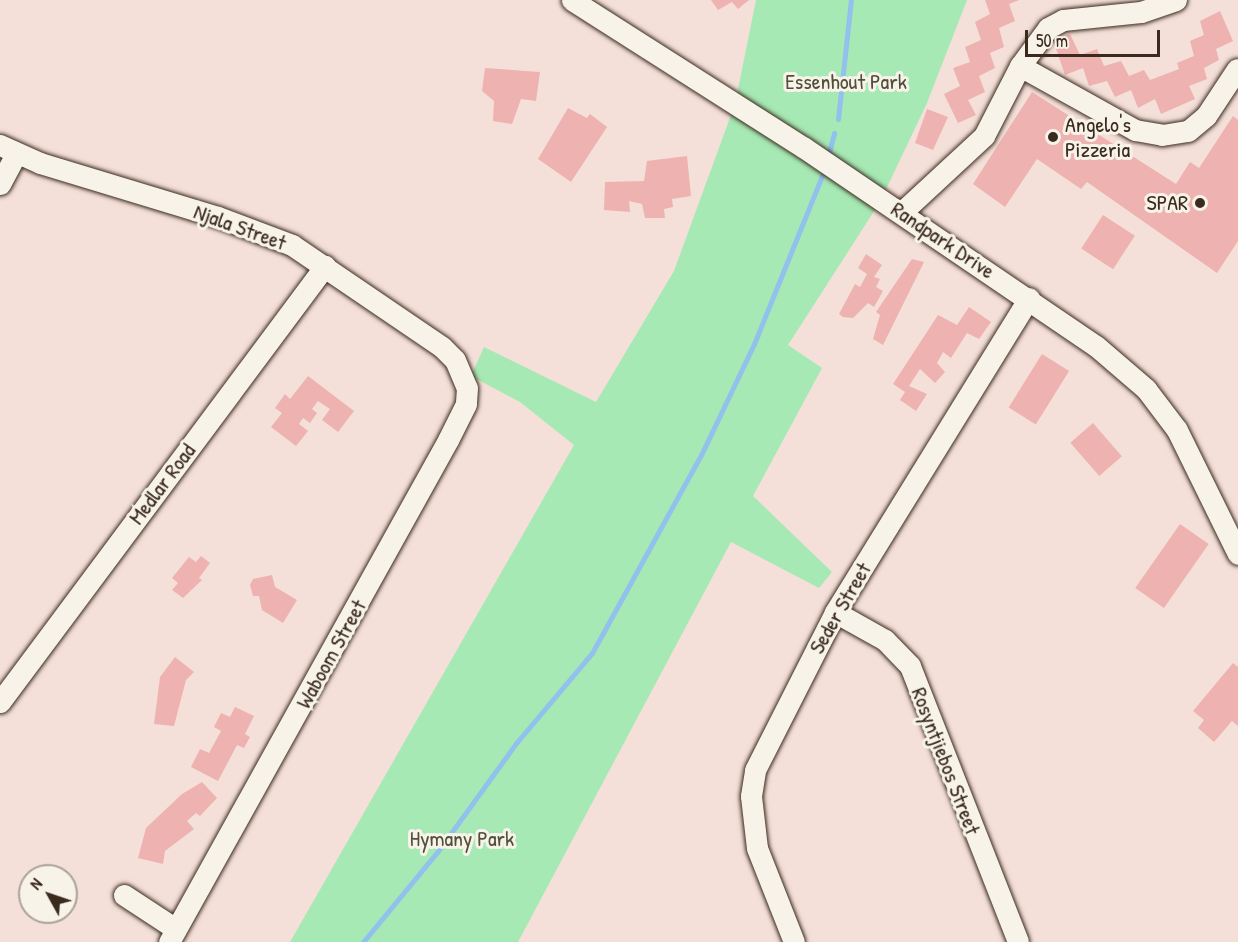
<!DOCTYPE html>
<html>
<head>
<meta charset="utf-8">
<style>
  body { margin:0 }
  #map { position:relative; width:1238px; height:942px; overflow:hidden; background:#f4e0d8; font-family:"Patrick Hand",sans-serif }
  div>[style] { position:absolute }
  [style*='--x'] { left:calc(var(--x)*1px); top:calc(var(--y)*1px); width:calc(var(--w)*1px); rotate:calc(var(--a)*1deg) }
  .green>* { inset:0; background:#a6e9b4 }
  .stream>* { height:5px; margin:-2.5px; padding:0 2.5px; transform-origin:2.5px; border-radius:2.5px; background:#92c1ed }
  .building>* { inset:0; background:#eeb2b1; transform-origin:0 0 }
  .roads { filter:drop-shadow(0 0 2px #3b2a1e) drop-shadow(0 0 2px #3b2a1e) }
  .street>* { height:21px; margin:-10.5px; padding:0 10.5px; transform-origin:10.5px; border-radius:10.5px; background:#f7f3e8 }
  .dots>* { width:16px; height:16px; translate:-50% -50%; box-sizing:border-box; border:3px solid #f7f3e8; border-radius:50% }
  span { translate:-50% -50%; white-space:nowrap; text-align:center; line-height:1.15; -webkit-text-stroke:6px #f7f3e8; paint-order:stroke }
  .park-label { font-size:22px; color:#50503c }
  .poi-label { font-size:22px; color:#3b2a1e }
  .left { translate:0 -50%; text-align:left }
  .right { translate:-100% -50%; text-align:right }
  .street-label { font-size:22px; color:#3b2a1e }
  .north { position:absolute; left:18px; top:864px; width:60px; height:60px; box-sizing:border-box; background:#f7f3e8; border:2px solid #aca397; border-radius:50%; rotate:310deg; font-size:16px; font-weight:700; line-height:24px; text-align:center; color:#3b2a1e }
  .north::after { content:''; display:block; margin:auto; width:21px; height:27px; background:#3b2a1e; clip-path:polygon(50% 0,100% 100%,50% 72%,0 100%) }
  .scale { position:absolute; left:1025px; top:30px; width:135px; height:27px; box-sizing:border-box; border:3px solid #3b2a1e; border-top:0; padding-left:8px; font-size:18px; line-height:21px; white-space:nowrap; color:#3b2a1e; -webkit-text-stroke:4px #f7f3e8; paint-order:stroke }
</style>
</head>
<body>
<div id="map">
  <div class="green">
    <i style="clip-path:polygon(756px 0,967px 0,927px 103px,880px 202px,788px 345px,822px 368px,753px 496px,832px 572px,819px 588px,731px 542px,518px 942px,290px 942px,574px 445px,520px 402px,471px 376px,484px 347px,596px 402px,674px 271px,735px 104px)"></i>
  </div>
  <div class="stream">
    <i style="--x:838;--y:119;--w:120;--a:-83.8"></i>
    <i style="--x:828;--y:156;--w:24;--a:-75"></i>
    <i style="--x:363;--y:942;--w:118;--a:-50.5"></i>
    <i style="--x:438;--y:851;--w:135;--a:-54.1"></i>
    <i style="--x:517;--y:742;--w:116;--a:-49.9"></i>
    <i style="--x:592;--y:653;--w:226;--a:-61.2"></i>
    <i style="--x:701;--y:455;--w:123;--a:-64.5"></i>
    <i style="--x:754;--y:344;--w:190;--a:-68"></i>
  </div>
  <div class="building">
    <i style="clip-path:polygon(711px 0,749px 0,738px 9px,732px 2px,718px 10px)"></i>
    <i style="clip-path:polygon(985px 0,1019px 0,1009px 4px,1015px 21px,999px 28px,1004px 47px,990px 53px,995px 68px,979px 76px,985px 92px,968px 100px,976px 115px,958px 123px,944px 94px,960px 86px,953px 68px,970px 62px,965px 47px,981px 40px,975px 22px,990px 14px)"></i>
    <i style="clip-path:polygon(1220px 11px,1233px 41px,1216px 49px,1219px 60px,1204px 68px,1207px 79px,1189px 86px,1195px 99px,1161px 114px,1155px 99px,1138px 108px,1131px 90px,1115px 97px,1107px 81px,1089px 86px,1083px 68px,1065px 75px,1053px 40px,1070px 34px,1080px 55px,1097px 49px,1104px 66px,1121px 61px,1129px 76px,1144px 70px,1150px 80px,1179px 69px,1177px 63px,1194px 56px,1190px 41px,1204px 35px,1200px 21px)"></i>
    <i style="clip-path:polygon(485px 68px,540px 72px,536px 101px,521px 99px,512px 124px,493px 121px,494px 101px,482px 91px)"></i>
    <i style="clip-path:polygon(1032px 92px,1176px 184px,1190px 162px,1199px 168px,1233px 116px,1238px 120px,1238px 241px,1217px 273px,1087px 182px,1081px 189px,1037px 159px,1005px 207px,973px 184px)"></i>
    <i style="clip-path:polygon(568px 108px,587px 118px,590px 114px,607px 127px,571px 182px,538px 159px)"></i>
    <i style="clip-path:polygon(927px 109px,948px 117px,933px 150px,915px 143px)"></i>
    <i style="clip-path:polygon(687px 156px,691px 196px,672px 199px,673px 207px,664px 209px,665px 218px,645px 218px,642px 204px,629px 201px,630px 212px,604px 210px,605px 182px,644px 181px,647px 161px)"></i>
    <i style="left:1103px;top:215px;width:38px;height:40px;rotate:33deg"></i>
    <i style="clip-path:polygon(866px 254px,882px 265px,874px 277px,880px 279px,876px 287px,883px 291px,874px 307px,868px 303px,853px 318px,843px 317px,839px 314px,855px 284px,860px 287px,867px 274px,858px 268px)"></i>
    <i style="clip-path:polygon(912px 259px,924px 262px,883px 345px,873px 339px,880px 315px,876px 312px)"></i>
    <i style="clip-path:polygon(969px 307px,991px 322px,979px 339px,967px 333px,951px 358px,943px 352px,937px 363px,945px 372px,935px 383px,920px 369px,909px 386px,927px 394px,916px 411px,900px 400px,905px 392px,893px 384px,938px 315px,957px 325px)"></i>
    <i style="left:1042px;top:354px;width:32px;height:63px;rotate:32deg"></i>
    <i style="clip-path:polygon(308px 376px,354px 411px,338px 432px,322px 420px,330px 409px,318px 401px,312px 409px,317px 413px,310px 423px,303px 418px,299px 424px,308px 431px,296px 446px,271px 427px,282px 413px,275px 408px,285px 394px,290px 399px)"></i>
    <i style="left:1093px;top:423px;width:44px;height:30px;rotate:49deg"></i>
    <i style="left:1180px;top:524px;width:35px;height:78px;rotate:35deg"></i>
    <i style="clip-path:polygon(201px 556px,210px 563px,199px 578px,202px 580px,183px 598px,172px 590px,178px 583px,172px 578px,189px 557px,196px 562px)"></i>
    <i style="clip-path:polygon(272px 575px,275px 587px,297px 600px,283px 623px,262px 610px,259px 596px,253px 596px,250px 585px,253px 579px)"></i>
    <i style="clip-path:polygon(175px 657px,194px 672px,186px 680px,174px 726px,154px 724px,160px 677px)"></i>
    <i style="clip-path:polygon(1233px 663px,1238px 667px,1238px 726px,1232px 721px,1214px 742px,1198px 728px,1204px 720px,1193px 711px)"></i>
    <i style="clip-path:polygon(235px 707px,254px 716px,245px 734px,250px 737px,244px 748px,237px 745px,218px 781px,191px 767px,200px 749px,209px 753px,221px 731px,214px 727px,221px 713px,230px 717px)"></i>
    <i style="clip-path:polygon(202px 782px,217px 798px,200px 816px,196px 813px,187px 821px,194px 829px,165px 851px,163px 864px,138px 858px,146px 828px,182px 794px)"></i>
  </div>
  <div class="roads">
    <div class="street">
      <i style="--x:572;--y:0;--w:274;--a:32.5"></i>
      <i style="--x:803;--y:147;--w:354;--a:34.2"></i>
      <i style="--x:1096;--y:346;--w:66;--a:40.7"></i>
      <i style="--x:1146;--y:389;--w:51;--a:52.9"></i>
      <i style="--x:1177;--y:430;--w:138;--a:63.8"></i>
      <i style="--x:1020;--y:66;--w:132;--a:29.1"></i>
      <i style="--x:1135;--y:130;--w:27;--a:10"></i>
      <i style="--x:1162;--y:135;--w:26;--a:-9"></i>
      <i style="--x:1188;--y:131;--w:23;--a:-40"></i>
      <i style="--x:1206;--y:116;--w:56;--a:-56.6"></i>
      <i style="--x:0;--y:145;--w:44;--a:24.2"></i>
      <i style="--x:40;--y:163;--w:186;--a:16.9"></i>
      <i style="--x:218;--y:217;--w:79;--a:20.7"></i>
      <i style="--x:292;--y:245;--w:181;--a:34.2"></i>
      <i style="--x:442;--y:347;--w:18;--a:45"></i>
      <i style="--x:455;--y:360;--w:30;--a:67"></i>
      <i style="--x:467;--y:388;--w:16;--a:94"></i>
      <i style="--x:466;--y:404;--w:40;--a:116.6"></i>
      <i style="--x:448;--y:440;--w:574;--a:119.06"></i>
      <i style="--x:0;--y:184;--w:34;--a:-62"></i>
      <i style="--x:902;--y:212;--w:112;--a:-42.8"></i>
      <i style="--x:984;--y:136;--w:79;--a:-62.8"></i>
      <i style="--x:1020;--y:66;--w:47;--a:-53.6"></i>
      <i style="--x:1048;--y:28;--w:17;--a:-28"></i>
      <i style="--x:1063;--y:20;--w:78;--a:-5.9"></i>
      <i style="--x:1141;--y:12;--w:37;--a:-19"></i>
      <i style="--x:835;--y:612;--w:57;--a:29.2"></i>
      <i style="--x:885;--y:640;--w:36;--a:46"></i>
      <i style="--x:910;--y:666;--w:296;--a:68.6"></i>
      <i style="--x:0;--y:702;--w:544;--a:-53.3"></i>
      <i style="--x:124;--y:895;--w:62;--a:33.2"></i>
      <i style="--x:794;--y:942;--w:101;--a:-111.5"></i>
      <i style="--x:757;--y:848;--w:52;--a:-96.6"></i>
      <i style="--x:751;--y:796;--w:26;--a:-81"></i>
      <i style="--x:755;--y:770;--w:177;--a:-63.1"></i>
      <i style="--x:835;--y:612;--w:369;--a:-58.3"></i>
    </div>
  </div>
  <div class="dots">
    <i style="left:1053px;top:137px;background:#3b2a1e"></i>
    <i style="left:1200px;top:203px;background:#3b2a1e"></i>
  </div>
  <div class="park-label">
    <span style="left:846px;top:82px">Essenhout Park</span>
    <span style="left:462px;top:839px">Hymany Park</span>
  </div>
  <div class="poi-label">
    <span class="left" style="left:1065px;top:137px">Angelo's<br>Pizzeria</span>
    <span class="right" style="left:1188px;top:203px">SPAR</span>
  </div>
  <div class="street-label">
    <span style="left:240px;top:227px;rotate:20deg">Njala Street</span>
    <span style="left:943px;top:240px;rotate:34deg">Randpark Drive</span>
    <span style="left:162px;top:484px;rotate:-53deg">Medlar Road</span>
    <span style="left:840px;top:608px;rotate:-60deg">Seder Street</span>
    <span style="left:331px;top:654px;rotate:-61deg">Waboom Street</span>
    <span style="left:946px;top:761px;rotate:69deg">Rosyntjiebos Street</span>
  </div>
  <div class="north">N</div>
  <div class="scale">50 m</div>
</div>
</body>
</html>
